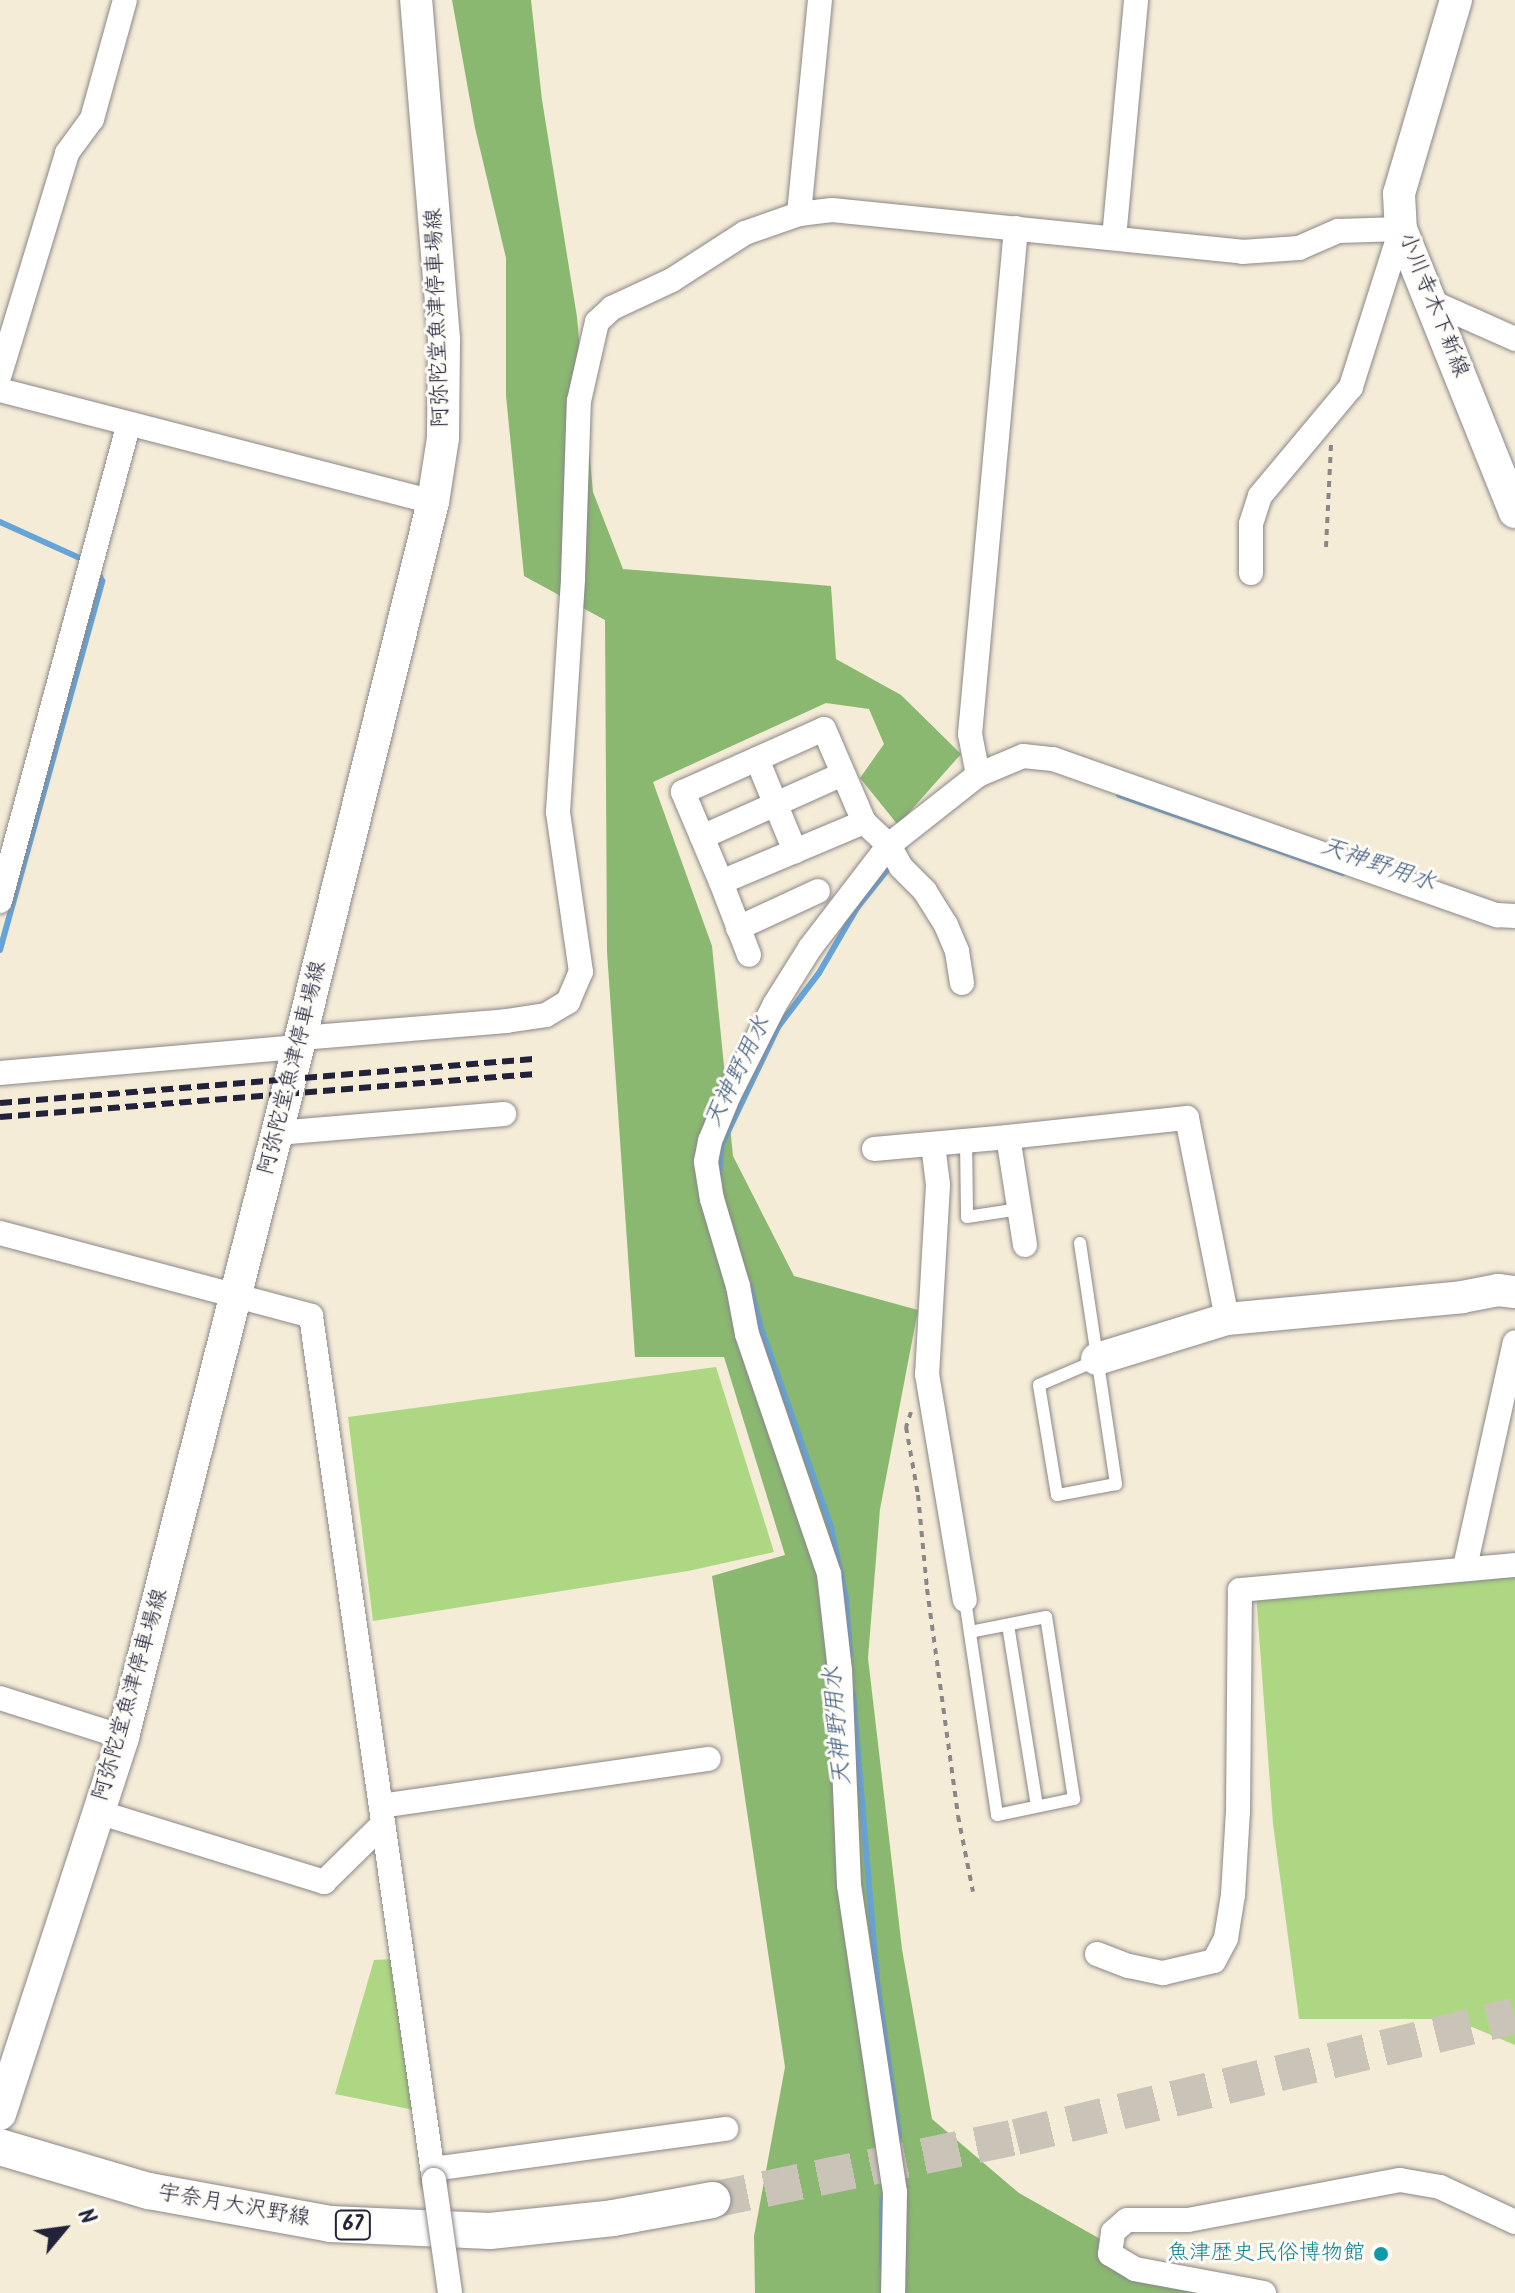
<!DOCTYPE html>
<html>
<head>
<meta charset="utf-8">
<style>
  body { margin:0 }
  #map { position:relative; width:1515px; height:2293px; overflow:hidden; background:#f4ecd7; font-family:Kalam,"Klee One",sans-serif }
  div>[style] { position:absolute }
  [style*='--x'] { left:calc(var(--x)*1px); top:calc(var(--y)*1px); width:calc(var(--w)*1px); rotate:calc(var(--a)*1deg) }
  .green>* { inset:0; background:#add783 }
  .forest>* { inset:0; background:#8ab871 }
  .stream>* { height:6px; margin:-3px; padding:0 3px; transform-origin:3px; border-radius:3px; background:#66a3d7 }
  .primary-tunnel>* { height:36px; margin-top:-18px; transform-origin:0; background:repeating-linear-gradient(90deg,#cac4b8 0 36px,transparent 0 54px) }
  .path>* { height:4px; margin-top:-2px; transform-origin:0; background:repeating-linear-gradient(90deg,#8b8789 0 6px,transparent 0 12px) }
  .roads { filter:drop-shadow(0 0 2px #8b8789) drop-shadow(0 0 2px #8b8789) }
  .lane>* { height:12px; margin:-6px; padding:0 6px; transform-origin:6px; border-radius:6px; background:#fff }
  .street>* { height:24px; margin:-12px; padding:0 12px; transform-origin:12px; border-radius:12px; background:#fff }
  .secondary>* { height:32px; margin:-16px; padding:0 16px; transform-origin:16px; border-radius:16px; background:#fff }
  .primary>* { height:36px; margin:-18px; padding:0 18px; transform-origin:18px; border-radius:18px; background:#fff }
  .rail>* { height:6px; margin-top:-3px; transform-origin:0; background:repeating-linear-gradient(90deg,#22223b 0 12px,transparent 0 18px) }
  .bridges { filter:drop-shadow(0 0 2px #8b8789) drop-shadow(0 0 2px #8b8789) }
  .street-bridge>* { height:24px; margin:-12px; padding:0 12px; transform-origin:12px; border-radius:12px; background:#fff }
  .dots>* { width:22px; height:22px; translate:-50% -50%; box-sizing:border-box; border:4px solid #fdfcf7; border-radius:50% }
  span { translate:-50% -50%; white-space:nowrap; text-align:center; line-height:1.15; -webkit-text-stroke:6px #fdfcf7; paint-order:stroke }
  .shield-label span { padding:2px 6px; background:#fdfcf7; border:2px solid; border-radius:6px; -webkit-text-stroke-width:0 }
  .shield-label { font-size:20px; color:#22223b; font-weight:700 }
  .street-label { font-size:22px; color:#22223b }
  .culture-label { font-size:22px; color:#0d838f }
  .right { translate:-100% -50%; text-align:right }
  .water-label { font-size:24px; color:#415c81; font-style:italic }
  .north { position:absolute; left:24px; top:2189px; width:80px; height:80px; -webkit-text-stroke:6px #fdfcf7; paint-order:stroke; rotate:61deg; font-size:22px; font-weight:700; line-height:32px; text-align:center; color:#22223b }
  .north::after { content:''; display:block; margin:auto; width:28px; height:36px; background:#22223b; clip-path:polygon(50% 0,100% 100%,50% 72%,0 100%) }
</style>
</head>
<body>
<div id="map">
  <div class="green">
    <i style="clip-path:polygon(716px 1367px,774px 1552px,688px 1571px,373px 1621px,348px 1417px)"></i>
    <i style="clip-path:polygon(1515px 1577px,1515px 2045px,1453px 2019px,1299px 2019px,1273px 1824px,1256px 1594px)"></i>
    <i style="clip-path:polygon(394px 1959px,414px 2110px,335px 2094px,374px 1960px)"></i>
  </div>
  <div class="forest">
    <i style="clip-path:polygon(452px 0,531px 0,542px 100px,577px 317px,593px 492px,623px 569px,831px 586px,836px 659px,901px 695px,961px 754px,898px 825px,860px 778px,884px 744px,869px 709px,826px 703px,653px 782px,712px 946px,733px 1156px,794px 1276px,918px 1310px,880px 1509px,868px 1658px,902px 1949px,932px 2119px,1019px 2193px,1162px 2274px,1232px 2293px,755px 2293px,754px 2236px,785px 2067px,712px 1576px,785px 1555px,724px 1357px,635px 1357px,607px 952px,605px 620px,524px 576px,506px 396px,506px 258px,475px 128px)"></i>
  </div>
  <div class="stream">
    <i style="--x:0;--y:522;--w:92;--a:24.3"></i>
    <i style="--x:1119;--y:795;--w:237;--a:19.2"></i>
    <i style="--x:0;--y:950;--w:383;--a:-74.5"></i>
    <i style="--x:102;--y:581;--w:10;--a:-114"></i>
    <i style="--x:719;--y:1176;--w:32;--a:-85"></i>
    <i style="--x:722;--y:1144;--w:130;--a:-64.4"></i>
    <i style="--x:778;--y:1027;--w:68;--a:-52.8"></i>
    <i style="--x:819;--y:973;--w:75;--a:-59.7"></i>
    <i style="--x:857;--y:908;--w:56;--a:-51.5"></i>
    <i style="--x:750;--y:1286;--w:43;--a:75.3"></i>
    <i style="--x:761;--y:1328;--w:211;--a:70.6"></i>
    <i style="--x:831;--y:1527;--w:74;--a:78.2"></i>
    <i style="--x:846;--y:1599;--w:56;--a:85.9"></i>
    <i style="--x:853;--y:1694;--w:288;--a:85.2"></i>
    <i style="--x:877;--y:1981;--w:157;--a:81.9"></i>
    <i style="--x:882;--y:2265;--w:66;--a:-90"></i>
  </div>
  <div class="primary-tunnel">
    <i style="--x:712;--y:2200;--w:310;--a:-11.7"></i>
    <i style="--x:1016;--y:2137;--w:513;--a:-13.63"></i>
  </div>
  <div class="path">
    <i style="--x:1326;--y:547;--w:103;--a:-87.2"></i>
    <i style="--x:911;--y:1412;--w:16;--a:108"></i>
    <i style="--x:906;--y:1427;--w:69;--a:80"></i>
    <i style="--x:918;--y:1495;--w:94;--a:84.5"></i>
    <i style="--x:927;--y:1589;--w:229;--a:82.2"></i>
    <i style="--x:958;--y:1816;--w:77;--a:78.8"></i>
  </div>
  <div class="roads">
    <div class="lane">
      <i style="--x:966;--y:1141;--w:76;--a:89.2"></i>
      <i style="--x:967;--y:1217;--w:53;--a:-8.7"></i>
      <i style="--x:1080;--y:1243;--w:244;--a:81.5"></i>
      <i style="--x:1116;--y:1484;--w:60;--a:169.4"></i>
      <i style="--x:1057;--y:1495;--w:111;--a:-99.3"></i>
      <i style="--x:1039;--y:1385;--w:61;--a:-23.2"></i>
      <i style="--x:965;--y:1600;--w:217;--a:81.5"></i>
      <i style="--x:997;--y:1815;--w:79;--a:-11.7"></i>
      <i style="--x:1074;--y:1799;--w:184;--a:-98.7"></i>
      <i style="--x:1046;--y:1617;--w:77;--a:168.8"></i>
      <i style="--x:1008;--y:1625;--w:183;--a:80.9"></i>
    </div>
    <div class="street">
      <i style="--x:799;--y:214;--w:215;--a:-84.4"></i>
      <i style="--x:1016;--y:228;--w:508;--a:95.19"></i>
      <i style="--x:970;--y:734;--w:42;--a:79"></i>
      <i style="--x:978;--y:775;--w:49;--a:-22.9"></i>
      <i style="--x:1023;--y:756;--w:30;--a:6"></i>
      <i style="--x:1053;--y:759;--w:471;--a:19.4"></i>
      <i style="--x:1497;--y:915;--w:18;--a:3"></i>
      <i style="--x:1114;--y:238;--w:239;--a:-84.7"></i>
      <i style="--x:1432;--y:302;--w:91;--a:24"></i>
      <i style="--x:0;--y:374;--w:231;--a:-73.1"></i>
      <i style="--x:67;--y:153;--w:42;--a:-53.7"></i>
      <i style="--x:92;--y:119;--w:123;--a:-74.5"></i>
      <i style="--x:0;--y:390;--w:447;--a:14.5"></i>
      <i style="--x:757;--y:759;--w:100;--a:67.6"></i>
      <i style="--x:864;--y:822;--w:155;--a:157.2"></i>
      <i style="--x:721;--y:882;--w:98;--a:-112.9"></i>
      <i style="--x:683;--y:792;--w:154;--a:-24.1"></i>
      <i style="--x:824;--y:729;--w:101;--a:66.7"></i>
      <i style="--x:864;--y:822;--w:34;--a:43"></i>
      <i style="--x:889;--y:845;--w:130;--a:127.5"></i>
      <i style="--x:810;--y:948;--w:66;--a:122"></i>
      <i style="--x:775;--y:1004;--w:102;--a:116.8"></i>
      <i style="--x:729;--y:1095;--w:50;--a:112.4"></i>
      <i style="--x:710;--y:1141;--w:21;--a:101"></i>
      <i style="--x:706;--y:1162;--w:37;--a:81"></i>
      <i style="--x:712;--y:1199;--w:91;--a:73.4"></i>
      <i style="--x:738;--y:1286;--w:49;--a:79.4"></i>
      <i style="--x:747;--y:1334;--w:254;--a:71.1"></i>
      <i style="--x:829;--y:1574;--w:97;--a:83.5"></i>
      <i style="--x:840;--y:1670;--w:215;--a:87.6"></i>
      <i style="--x:849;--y:1885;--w:310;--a:81.5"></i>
      <i style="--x:895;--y:2192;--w:101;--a:91.1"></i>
      <i style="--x:702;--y:837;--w:154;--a:-24.1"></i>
      <i style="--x:721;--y:882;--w:78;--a:69"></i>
      <i style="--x:0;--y:901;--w:492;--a:-74.9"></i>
      <i style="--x:738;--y:928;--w:88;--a:-24.8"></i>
      <i style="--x:962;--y:983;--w:32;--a:-99"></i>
      <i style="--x:957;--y:951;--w:28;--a:-113"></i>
      <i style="--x:946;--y:925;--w:40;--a:-122"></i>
      <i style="--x:925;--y:891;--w:34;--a:-135"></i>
      <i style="--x:901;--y:867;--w:25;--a:-119"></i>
      <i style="--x:889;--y:845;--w:113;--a:-38.2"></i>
      <i style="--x:301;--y:1038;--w:206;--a:-4.7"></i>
      <i style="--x:506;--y:1021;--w:40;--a:-8.5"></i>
      <i style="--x:546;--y:1015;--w:26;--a:-31"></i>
      <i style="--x:568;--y:1002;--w:33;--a:-67"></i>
      <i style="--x:581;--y:972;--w:162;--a:-98.2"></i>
      <i style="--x:558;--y:812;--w:234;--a:-86.3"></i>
      <i style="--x:573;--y:578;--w:177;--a:-88.1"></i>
      <i style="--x:579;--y:401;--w:81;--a:-77.2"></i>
      <i style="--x:597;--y:322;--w:21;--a:-43"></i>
      <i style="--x:612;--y:308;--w:66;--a:-25"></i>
      <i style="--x:672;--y:280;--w:87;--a:-32.8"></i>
      <i style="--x:745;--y:233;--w:57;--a:-19.4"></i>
      <i style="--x:799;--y:214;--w:33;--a:-7"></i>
      <i style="--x:832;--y:210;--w:412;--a:5.8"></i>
      <i style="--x:1242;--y:252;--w:57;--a:-4"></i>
      <i style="--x:1299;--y:248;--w:43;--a:-23.6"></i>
      <i style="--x:1338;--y:231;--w:63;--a:-1.8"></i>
      <i style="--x:1401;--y:229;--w:166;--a:107.6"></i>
      <i style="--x:1351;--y:387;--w:142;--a:129.9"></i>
      <i style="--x:1260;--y:496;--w:29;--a:108"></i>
      <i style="--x:1251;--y:524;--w:49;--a:90"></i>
      <i style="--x:0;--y:1073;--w:299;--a:-5"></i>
      <i style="--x:277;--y:1133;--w:228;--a:-4.8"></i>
      <i style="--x:933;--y:1144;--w:41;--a:83"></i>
      <i style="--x:938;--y:1185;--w:189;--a:93.3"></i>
      <i style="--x:927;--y:1374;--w:229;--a:80.5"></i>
      <i style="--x:874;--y:1149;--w:135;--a:-5.1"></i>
      <i style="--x:0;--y:1233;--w:322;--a:14.9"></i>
      <i style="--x:311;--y:1316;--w:873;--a:81.9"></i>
      <i style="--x:1025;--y:1245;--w:109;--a:-98.9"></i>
      <i style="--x:1008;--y:1137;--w:180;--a:-6.1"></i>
      <i style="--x:1187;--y:1118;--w:205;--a:78.7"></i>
      <i style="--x:1465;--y:1567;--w:230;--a:-77.5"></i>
      <i style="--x:0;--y:1698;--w:129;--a:17.6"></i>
      <i style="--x:381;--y:1806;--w:331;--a:-8.2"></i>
      <i style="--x:98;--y:1812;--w:237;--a:17.2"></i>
      <i style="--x:324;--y:1882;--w:83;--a:-44.5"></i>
      <i style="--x:1097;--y:1954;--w:34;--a:21"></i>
      <i style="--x:1129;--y:1966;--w:35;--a:12"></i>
      <i style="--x:1163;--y:1973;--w:52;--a:-13.2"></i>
      <i style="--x:1214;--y:1961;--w:26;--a:-62"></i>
      <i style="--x:1226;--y:1938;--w:44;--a:-80.8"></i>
      <i style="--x:1233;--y:1895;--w:83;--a:-86.6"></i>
      <i style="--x:1238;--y:1812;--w:222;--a:-89.5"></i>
      <i style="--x:1240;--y:1590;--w:276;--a:-5.2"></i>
      <i style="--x:433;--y:2169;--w:296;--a:-7.8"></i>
      <i style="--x:1264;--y:2293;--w:131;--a:-169.5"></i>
      <i style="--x:1135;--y:2269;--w:29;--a:-149"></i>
      <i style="--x:1110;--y:2254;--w:22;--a:-82"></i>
      <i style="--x:1113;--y:2232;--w:18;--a:-41"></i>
      <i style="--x:1127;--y:2220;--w:61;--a:0"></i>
      <i style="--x:1188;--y:2220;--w:216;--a:-10.7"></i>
      <i style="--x:1400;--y:2180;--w:41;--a:9.9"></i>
      <i style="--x:1440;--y:2187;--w:83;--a:25"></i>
    </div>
    <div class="secondary">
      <i style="--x:1456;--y:0;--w:202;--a:106.4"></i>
      <i style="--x:1399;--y:194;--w:35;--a:87"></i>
      <i style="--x:1401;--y:229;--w:305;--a:68.1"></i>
      <i style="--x:1097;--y:1359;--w:136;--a:-17.1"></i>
      <i style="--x:1227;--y:1319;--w:236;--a:-5.3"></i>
      <i style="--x:1462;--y:1297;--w:37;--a:-11"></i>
      <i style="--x:1498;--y:1290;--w:17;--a:7"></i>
      <i style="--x:0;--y:2114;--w:397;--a:-71.9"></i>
      <i style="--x:123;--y:1737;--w:623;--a:-75.7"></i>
      <i style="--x:277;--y:1133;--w:650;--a:-76.11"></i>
      <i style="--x:433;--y:502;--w:65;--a:-81.1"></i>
      <i style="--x:443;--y:438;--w:99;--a:-89.4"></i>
      <i style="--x:444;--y:339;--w:340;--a:-94.7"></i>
    </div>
    <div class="primary">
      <i style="--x:0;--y:2147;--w:155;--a:16.5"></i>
      <i style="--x:149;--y:2191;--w:184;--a:10.3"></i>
      <i style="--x:330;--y:2224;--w:160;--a:2.5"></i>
      <i style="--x:490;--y:2231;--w:124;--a:-6"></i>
      <i style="--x:613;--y:2218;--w:101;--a:-10.3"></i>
    </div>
  </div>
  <div class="rail">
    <i style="--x:0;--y:1103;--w:535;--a:-4.72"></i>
    <i style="--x:0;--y:1117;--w:537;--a:-4.6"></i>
  </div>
  <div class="bridges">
    <div class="street-bridge">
      <i style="--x:434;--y:2180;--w:113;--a:81.9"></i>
    </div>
  </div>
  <div class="dots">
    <i style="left:1381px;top:2254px;background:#0f9aa8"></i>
  </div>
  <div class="shield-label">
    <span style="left:353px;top:2225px">67</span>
  </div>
  <div class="street-label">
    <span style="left:1433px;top:305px;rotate:68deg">小川寺木下新線</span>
    <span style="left:438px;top:318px;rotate:-92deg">阿弥陀堂魚津停車場線</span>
    <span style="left:293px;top:1068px;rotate:-76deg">阿弥陀堂魚津停車場線</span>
    <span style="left:131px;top:1695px;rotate:-74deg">阿弥陀堂魚津停車場線</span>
    <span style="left:234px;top:2206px;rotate:10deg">宇奈月大沢野線</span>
  </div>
  <div class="culture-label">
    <span class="right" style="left:1365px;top:2254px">魚津歴史民俗博物館</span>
  </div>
  <div class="water-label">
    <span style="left:1378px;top:865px;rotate:19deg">天神野用水</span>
    <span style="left:738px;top:1072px;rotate:-64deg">天神野用水</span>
    <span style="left:838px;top:1726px;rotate:-95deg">天神野用水</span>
  </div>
  <div class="north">N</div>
</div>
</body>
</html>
